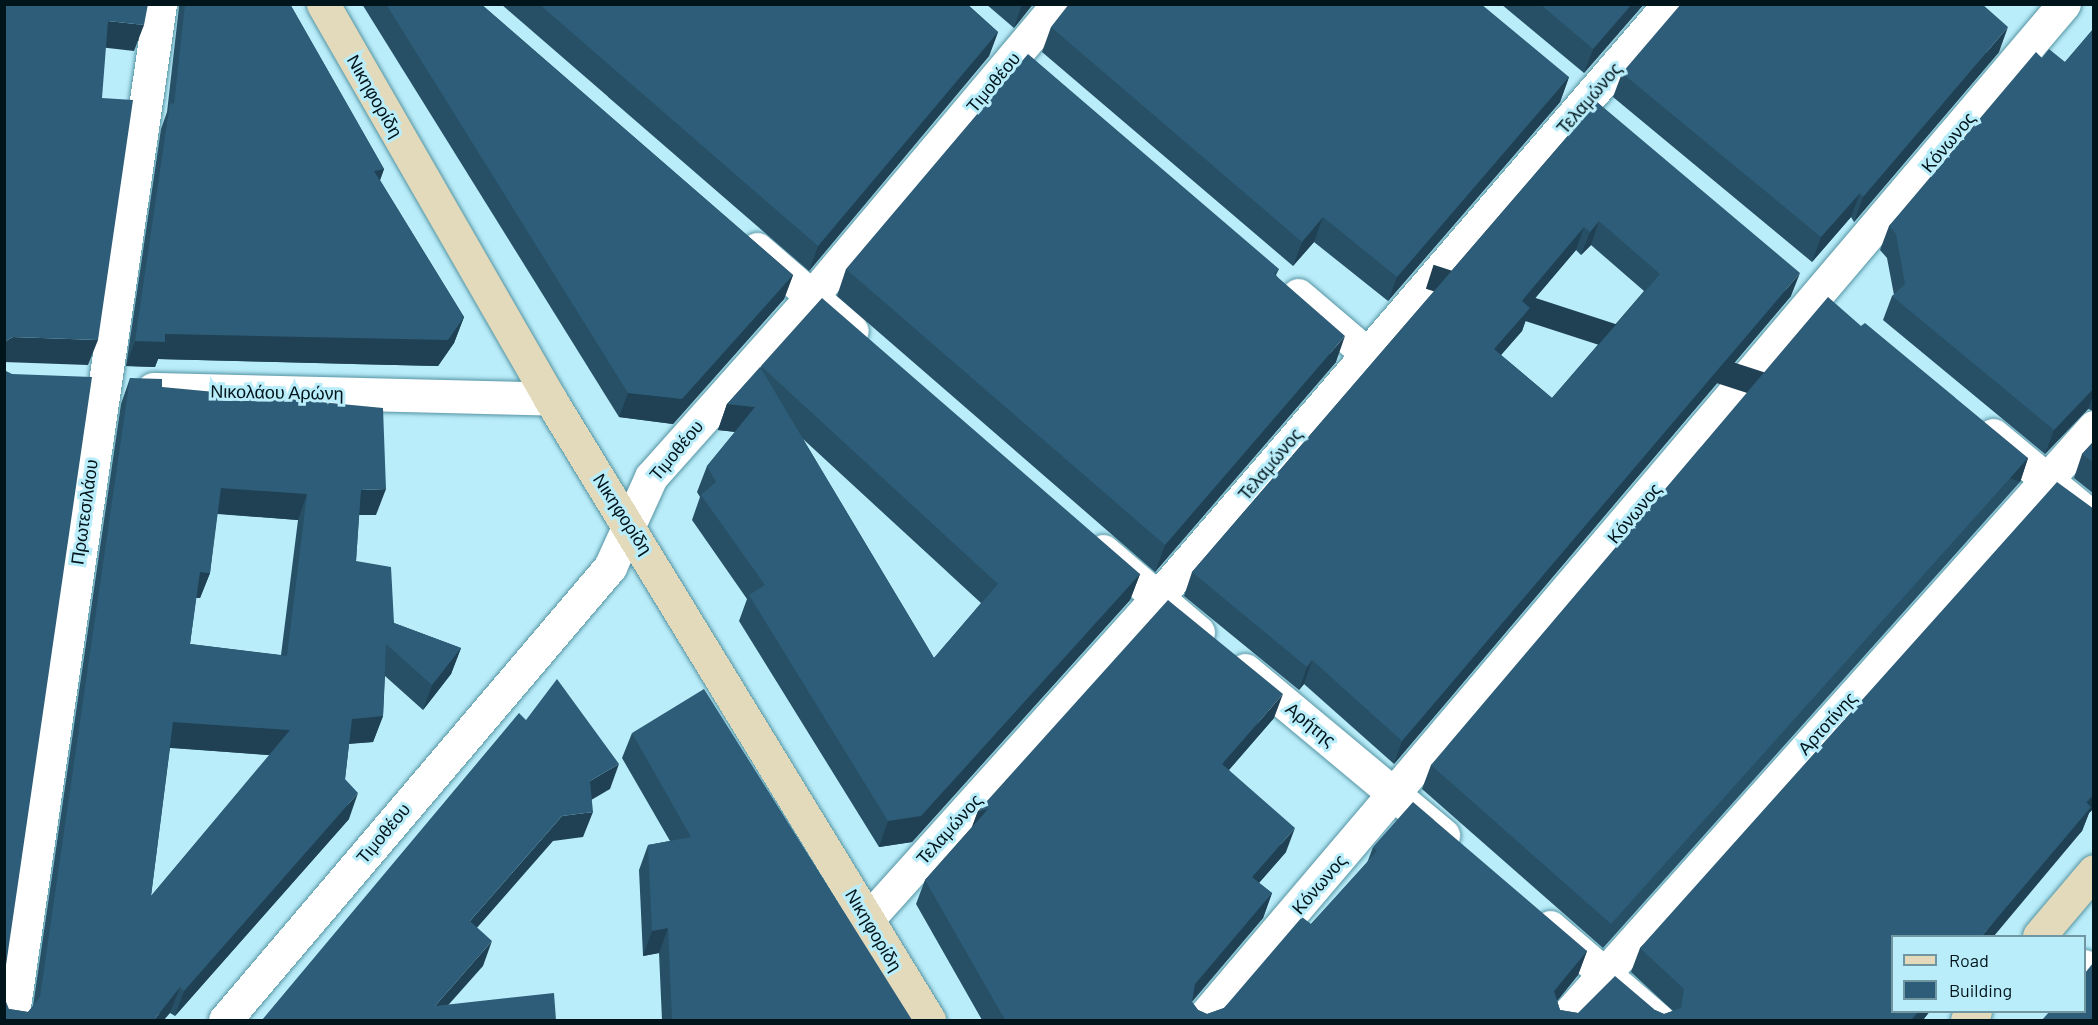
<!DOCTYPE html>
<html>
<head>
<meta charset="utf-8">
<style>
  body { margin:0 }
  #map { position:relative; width:2098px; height:1025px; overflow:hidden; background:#baedfa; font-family:Barlow,sans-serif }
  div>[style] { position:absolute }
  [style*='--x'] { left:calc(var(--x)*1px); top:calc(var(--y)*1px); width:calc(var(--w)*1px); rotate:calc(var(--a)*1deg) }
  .roads { filter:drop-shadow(0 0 2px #5493a2) drop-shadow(0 0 2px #5493a2) }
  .street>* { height:33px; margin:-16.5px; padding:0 16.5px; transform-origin:16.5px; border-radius:16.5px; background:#fff }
  .secondary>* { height:33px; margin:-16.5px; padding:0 16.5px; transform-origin:16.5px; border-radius:16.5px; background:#e2daba }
  .wall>* { inset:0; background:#275067 }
  .shaded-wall>* { inset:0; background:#204154; transform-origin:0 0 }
  .building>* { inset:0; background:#2d5d78 }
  span { translate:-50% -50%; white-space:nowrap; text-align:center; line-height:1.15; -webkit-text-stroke:6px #baedfa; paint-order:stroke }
  .street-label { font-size:18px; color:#00151b }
  .frame { position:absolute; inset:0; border:6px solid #00151b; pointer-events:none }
  .legend { position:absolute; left:1891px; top:935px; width:195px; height:78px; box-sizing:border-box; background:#baedfa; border:2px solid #7097a1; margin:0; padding:8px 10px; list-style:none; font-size:18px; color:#00151b }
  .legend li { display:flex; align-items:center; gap:12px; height:30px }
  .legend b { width:30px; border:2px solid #7097a1 }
</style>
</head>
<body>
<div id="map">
  <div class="roads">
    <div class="street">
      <i style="--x:757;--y:249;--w:125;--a:40.8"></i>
      <i style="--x:1298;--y:295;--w:88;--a:40.4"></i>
      <i style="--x:153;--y:389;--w:397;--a:1.4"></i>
      <i style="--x:1993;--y:435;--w:131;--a:39.7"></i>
      <i style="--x:1103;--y:551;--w:125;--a:40.5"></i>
      <i style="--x:1245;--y:670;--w:258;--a:39.8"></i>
      <i style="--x:867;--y:920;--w:433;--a:-48"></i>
      <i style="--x:1157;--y:598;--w:784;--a:-49.24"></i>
      <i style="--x:1550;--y:927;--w:143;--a:40.7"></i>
      <i style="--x:2084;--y:966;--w:12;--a:35"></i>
      <i style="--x:12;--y:1020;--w:1027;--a:-81.71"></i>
      <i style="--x:225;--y:1020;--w:595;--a:-49.64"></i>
      <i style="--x:610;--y:567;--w:99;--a:-65.5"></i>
      <i style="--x:651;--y:477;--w:242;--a:-48.3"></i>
      <i style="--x:812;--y:296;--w:382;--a:-49.9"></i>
      <i style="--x:1201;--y:1020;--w:1333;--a:-49.66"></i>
      <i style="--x:1563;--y:1020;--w:796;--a:-48.16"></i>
    </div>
    <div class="secondary">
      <i style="--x:323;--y:4;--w:456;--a:60.1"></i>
      <i style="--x:550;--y:399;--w:728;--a:58.6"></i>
      <i style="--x:2039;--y:936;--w:85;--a:-49.8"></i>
      <i style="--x:1967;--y:1020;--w:11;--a:-45"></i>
    </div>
  </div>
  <div class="wall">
    <i style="clip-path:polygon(178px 4px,290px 4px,384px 169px,380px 180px,464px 317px,454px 343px,438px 366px,158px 359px,155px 367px,126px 366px,161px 129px,167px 112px,179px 7px)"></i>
    <i style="clip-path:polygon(362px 4px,481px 4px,793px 275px,784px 299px,673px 424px,619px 417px)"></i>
    <i style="clip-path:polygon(501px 4px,967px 4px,998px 32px,989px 56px,809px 271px)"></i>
    <i style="clip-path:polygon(986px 4px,1033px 4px,1014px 28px)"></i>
    <i style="clip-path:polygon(1501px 4px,1644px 4px,1584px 73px)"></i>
    <i style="clip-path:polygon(1051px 27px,1569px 77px,1560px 102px,1388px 301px,1314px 242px,1293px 266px,1042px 52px)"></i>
    <i style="clip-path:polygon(2094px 28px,2094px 411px,2088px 409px,2045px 454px,1883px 320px,1892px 296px,1894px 295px,1887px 258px,1880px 250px,1889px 226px,2042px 58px,2065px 62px)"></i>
    <i style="clip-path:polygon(1999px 52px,1854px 222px,1851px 217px,1812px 262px,1613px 97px,1622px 73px)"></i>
    <i style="clip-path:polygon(evenodd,1597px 102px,1791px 296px,1394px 764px,1304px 684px,1299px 690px,1184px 596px,1192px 572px,1597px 102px,1591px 245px,1644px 291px,1552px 398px,1501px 355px,1522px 331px,1530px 308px,1528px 306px,1576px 250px,1581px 255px,1591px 245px)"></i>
    <i style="clip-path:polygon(846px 269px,1279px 269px,1276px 275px,1336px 362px,1155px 572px,837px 296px)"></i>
    <i style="clip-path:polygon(evenodd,761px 366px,1140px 574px,1130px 600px,912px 842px,879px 847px,739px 621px,747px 599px,692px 520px,700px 497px,697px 492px,707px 466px,735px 432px,718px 430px,727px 404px,760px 368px,761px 366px,803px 439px,981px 603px,934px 658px,803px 439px)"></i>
    <i style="clip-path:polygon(evenodd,130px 378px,162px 387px,376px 515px,359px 515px,356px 561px,394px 623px,461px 648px,451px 674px,423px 710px,385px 676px,383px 716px,373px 742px,349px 744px,345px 779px,349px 819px,175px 1016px,170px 1013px,4px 1020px,9px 1009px,28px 1012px,33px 1006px,121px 404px,130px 378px,217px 514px,298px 520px,281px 655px,190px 644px,196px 598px,200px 598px,210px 573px,217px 514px,130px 378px,170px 748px,270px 755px,151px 896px,170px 748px)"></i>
    <i style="clip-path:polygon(2094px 441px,2094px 494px,2074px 478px,2082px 454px)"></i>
    <i style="clip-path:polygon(2028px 458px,2020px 482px,1603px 948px,1422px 789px,1431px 765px)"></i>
    <i style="clip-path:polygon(2094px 509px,2094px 808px,2089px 813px,2082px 831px,1893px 1011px,1930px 1011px,1923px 1020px,982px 1020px,916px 904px,925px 880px,972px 827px,978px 811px,1274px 718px,1229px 770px,1286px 852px,1259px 883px,1272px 893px,1263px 918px,1192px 1002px,1198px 1010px,1207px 1014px,1224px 1008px,1311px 924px,1367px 863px,1373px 847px,1587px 951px,1578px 975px,1557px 1001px,1560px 1010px,1578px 1013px,1655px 1010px,1664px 1014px,1673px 1011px,1631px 972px,1640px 948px)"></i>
    <i style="clip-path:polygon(632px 733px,912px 1020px,662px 1020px,659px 953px,643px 956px,639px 870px,648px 845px,670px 841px,622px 758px)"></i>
  </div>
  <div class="shaded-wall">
    <i style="clip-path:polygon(1022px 4px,1033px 4px,1014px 28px)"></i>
    <i style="clip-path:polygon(1632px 4px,1644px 4px,1584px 73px,1593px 49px)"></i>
    <i style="clip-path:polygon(108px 21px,144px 25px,134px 51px,99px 47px)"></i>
    <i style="clip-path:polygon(2008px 27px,1999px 52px,1854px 222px,1863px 197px)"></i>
    <i style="clip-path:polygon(998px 32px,989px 56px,809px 271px,818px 246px)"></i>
    <i style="clip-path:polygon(1569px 77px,1560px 102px,1388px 301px,1397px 277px)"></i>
    <i style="clip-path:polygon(384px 169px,375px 194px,374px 171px)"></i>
    <i style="clip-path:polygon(1860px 193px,1851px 217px,1812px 262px,1821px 237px)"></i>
    <i style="clip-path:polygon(1323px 217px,1314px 242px,1293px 266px,1302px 242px)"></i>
    <i style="clip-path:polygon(1599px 221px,1591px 245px,1581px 255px,1590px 232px)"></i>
    <i style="clip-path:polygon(1584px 227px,1576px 250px,1521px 315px,1522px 301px)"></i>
    <i style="clip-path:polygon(1800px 273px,1791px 296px,1394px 764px,1402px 741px)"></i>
    <i style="clip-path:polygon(793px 275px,784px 299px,673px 424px,619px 417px,628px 393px)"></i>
    <i style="clip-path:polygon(1530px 308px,1522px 331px,1486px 372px,1494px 349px)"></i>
    <i style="clip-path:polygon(464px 317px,454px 343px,438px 366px,158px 359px,155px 367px,126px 366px,135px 341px,165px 334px)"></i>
    <i style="clip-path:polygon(1345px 336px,1336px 362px,1155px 572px,1165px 545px)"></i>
    <i style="clip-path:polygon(13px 337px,98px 340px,88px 365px,4px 362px,4px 342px)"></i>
    <i style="clip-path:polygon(2094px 388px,2094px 393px,2088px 409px,2045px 454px,2054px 430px)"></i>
    <i style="clip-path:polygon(727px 404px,755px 407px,746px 433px,718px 430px)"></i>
    <i style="left:2028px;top:458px;width:25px;height:625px;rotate:108deg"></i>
    <i style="clip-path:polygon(221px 488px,307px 494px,298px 520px,211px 513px)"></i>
    <i style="clip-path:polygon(386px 489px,376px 515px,352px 515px,361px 490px)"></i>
    <i style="clip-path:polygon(200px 572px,210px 573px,200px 598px,191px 597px)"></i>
    <i style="clip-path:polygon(1140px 574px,1130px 600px,912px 842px,879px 847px,888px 821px)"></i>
    <i style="clip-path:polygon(461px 648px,451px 674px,423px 710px,432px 685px)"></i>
    <i style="clip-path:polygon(1312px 660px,1304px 684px,1299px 690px,1307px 667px)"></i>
    <i style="clip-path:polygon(1283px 694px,1274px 718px,1213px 788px,1222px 764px)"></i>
    <i style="clip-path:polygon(383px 716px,373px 742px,342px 744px,352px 719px)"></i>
    <i style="clip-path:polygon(173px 722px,290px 730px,281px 756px,164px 747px)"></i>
    <i style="clip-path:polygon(619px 764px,610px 789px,581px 806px,590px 781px)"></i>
    <i style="clip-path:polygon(358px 793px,349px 819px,175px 1016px,184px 991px)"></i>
    <i style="clip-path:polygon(2094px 794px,2094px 808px,2089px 813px,2082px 831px,1994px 936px,1982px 936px)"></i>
    <i style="clip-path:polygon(988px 809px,969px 835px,978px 811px)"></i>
    <i style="clip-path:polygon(593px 812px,583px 837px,553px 841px,461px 946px,470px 921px,562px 816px)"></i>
    <i style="clip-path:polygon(1295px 828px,1286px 852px,1243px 901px,1252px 877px)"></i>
    <i style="clip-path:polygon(1272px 893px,1263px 918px,1186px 1008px,1195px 984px)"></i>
    <i style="clip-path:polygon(668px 928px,659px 953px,643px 956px,652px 931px)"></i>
    <i style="clip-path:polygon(492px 941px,483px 966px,435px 1020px,435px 1006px)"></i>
    <i style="clip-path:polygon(1587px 951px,1578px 975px,1545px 1016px,1554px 991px)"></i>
    <i style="clip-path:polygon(180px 987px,170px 1013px,164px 1020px,154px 1020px)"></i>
    <i style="clip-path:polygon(1919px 1011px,1930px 1011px,1923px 1020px,1911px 1020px)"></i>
  </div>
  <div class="building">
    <i style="clip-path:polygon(4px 4px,148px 4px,144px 25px,108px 21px,102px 98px,133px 100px,98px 340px,13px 337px,4px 342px)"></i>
    <i style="clip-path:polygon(185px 4px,290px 4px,384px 169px,374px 171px,464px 317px,448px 340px,165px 334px,165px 342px,135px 341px,170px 103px,174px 104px)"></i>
    <i style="clip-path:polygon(386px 4px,481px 4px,793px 275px,682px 399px,628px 393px)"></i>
    <i style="clip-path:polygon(539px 4px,967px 4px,998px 32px,818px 246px)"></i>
    <i style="clip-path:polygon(1069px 4px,1481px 4px,1569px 77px,1397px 277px,1323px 217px,1302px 242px,1051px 27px)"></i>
    <i style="clip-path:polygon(1540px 4px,1632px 4px,1593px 49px)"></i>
    <i style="clip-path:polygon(1681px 4px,1982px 4px,2008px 27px,1863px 197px,1860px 193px,1821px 237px,1622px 73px)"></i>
    <i style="clip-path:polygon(2094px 28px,2094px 388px,2054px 430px,1892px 296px,1905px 284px,1896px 234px,1889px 226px,2036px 52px,2042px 58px,2049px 49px,2065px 62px)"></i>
    <i style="clip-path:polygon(1028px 54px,1279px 269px,1274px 274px,1345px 336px,1165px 545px,846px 269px)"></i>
    <i style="clip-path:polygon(evenodd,1597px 102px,1800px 273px,1402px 741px,1312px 660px,1307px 667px,1192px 572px,1597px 102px,1599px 221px,1660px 274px,1552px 398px,1494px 349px,1530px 308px,1522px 301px,1529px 292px,1584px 227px,1590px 232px,1599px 221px)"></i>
    <i style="clip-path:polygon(1828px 297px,1861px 326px,1865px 323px,2028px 458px,1611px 924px,1431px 765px)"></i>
    <i style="clip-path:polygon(822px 298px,1140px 574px,921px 816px,888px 821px,749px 595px,765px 585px,701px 495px,716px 482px,707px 466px,755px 407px,727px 404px,760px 367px,934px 658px,998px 584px,761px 366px)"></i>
    <i style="clip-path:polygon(4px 370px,12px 374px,92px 377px,4px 979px)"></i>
    <i style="clip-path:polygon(evenodd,130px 378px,162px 379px,162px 387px,383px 408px,386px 489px,361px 490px,356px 561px,391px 567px,394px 623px,461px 648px,432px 685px,386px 644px,383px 716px,352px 719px,345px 779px,358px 793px,184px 991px,180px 987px,154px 1020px,4px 1020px,4px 997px,9px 1009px,28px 1012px,40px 997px,130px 378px,221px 488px,307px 494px,287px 656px,190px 644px,200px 572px,210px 573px,221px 488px,130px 378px,173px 722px,290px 730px,151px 896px,173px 722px)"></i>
    <i style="clip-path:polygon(2094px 441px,2094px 463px,2082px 454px)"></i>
    <i style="clip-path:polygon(2057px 482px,2094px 509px,2094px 794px,2086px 802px,2091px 807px,1982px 936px,1893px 936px,1893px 1011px,1919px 1011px,1911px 1020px,1005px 1020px,925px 880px,988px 809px,978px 811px,1168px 600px,1283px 694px,1222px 764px,1295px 828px,1252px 877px,1272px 893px,1195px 984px,1192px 1002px,1198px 1010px,1207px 1014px,1224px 1008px,1302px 917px,1311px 924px,1377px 851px,1373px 847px,1413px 802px,1587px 951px,1554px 991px,1560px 1010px,1578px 1013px,1615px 976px,1655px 1010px,1664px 1014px,1681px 1008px,1684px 989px,1640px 948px)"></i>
    <i style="clip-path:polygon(557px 679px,619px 764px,590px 781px,593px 812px,562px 816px,470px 921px,492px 941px,435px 1006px,554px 993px,556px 1020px,262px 1020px,519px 713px,526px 720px)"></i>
    <i style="clip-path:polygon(704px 689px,912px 1020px,672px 1020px,668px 928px,652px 931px,648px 845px,691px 837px,632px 733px)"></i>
    <i style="clip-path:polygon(2093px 963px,2094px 964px,2094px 1020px,2042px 1020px,2050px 1011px,2085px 1011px,2085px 973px)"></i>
  </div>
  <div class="street-label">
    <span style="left:993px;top:82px;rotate:-50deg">Τιμοθέου</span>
    <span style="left:375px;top:96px;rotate:60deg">Νικηφορίδη</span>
    <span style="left:1589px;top:98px;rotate:-49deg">Τελαμώνος</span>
    <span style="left:1948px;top:142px;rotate:-50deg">Κόνωνος</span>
    <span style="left:277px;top:392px;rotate:1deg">Νικολάου Αρώνη</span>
    <span style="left:676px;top:450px;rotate:-50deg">Τιμοθέου</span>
    <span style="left:1270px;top:464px;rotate:-50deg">Τελαμώνος</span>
    <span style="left:84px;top:512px;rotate:-82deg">Πρωτεσιλάου</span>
    <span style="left:1634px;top:513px;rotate:-50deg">Κόνωνος</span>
    <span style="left:623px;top:514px;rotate:57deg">Νικηφορίδη</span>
    <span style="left:1827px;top:723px;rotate:-48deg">Αρτοτίνης</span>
    <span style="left:1311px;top:724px;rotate:39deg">Αρήτης</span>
    <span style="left:949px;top:829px;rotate:-48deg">Τελαμώνος</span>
    <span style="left:383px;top:833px;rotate:-50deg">Τιμοθέου</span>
    <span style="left:1319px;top:884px;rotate:-49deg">Κόνωνος</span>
    <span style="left:874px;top:930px;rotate:59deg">Νικηφορίδη</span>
  </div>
  <div class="frame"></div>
  <ul class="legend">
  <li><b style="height:8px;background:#e2daba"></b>Road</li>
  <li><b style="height:16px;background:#2d5d78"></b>Building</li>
  </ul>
</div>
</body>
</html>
